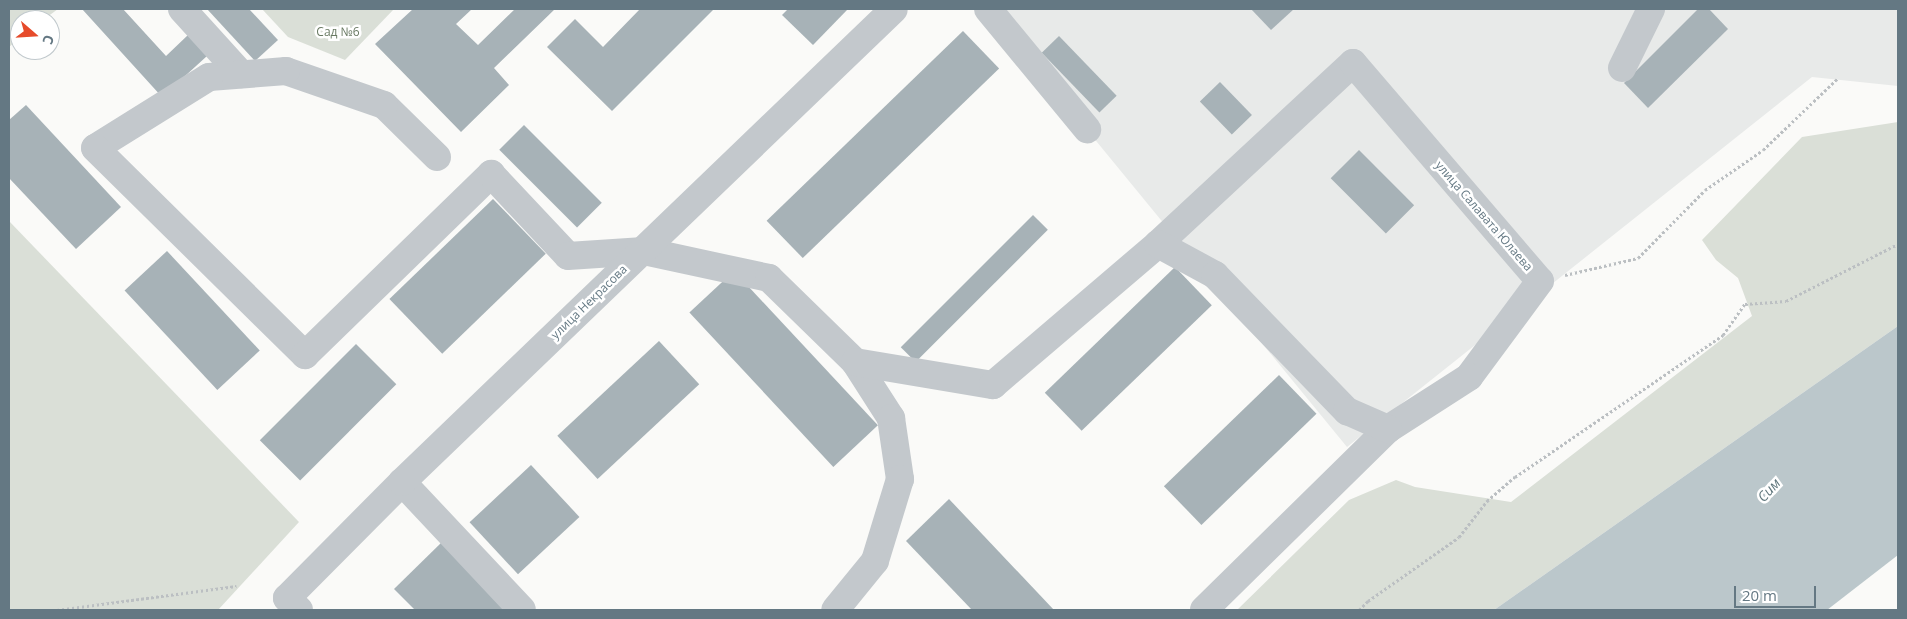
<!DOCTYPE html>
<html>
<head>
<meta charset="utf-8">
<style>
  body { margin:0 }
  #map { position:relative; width:1907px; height:619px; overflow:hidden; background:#fafaf8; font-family:"Open Sans",sans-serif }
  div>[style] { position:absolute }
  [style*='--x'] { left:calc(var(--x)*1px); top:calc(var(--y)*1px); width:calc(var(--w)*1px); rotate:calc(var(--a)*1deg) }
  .built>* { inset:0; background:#e8eae9 }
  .green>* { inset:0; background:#dadfd7 }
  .water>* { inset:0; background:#bbc7cb }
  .building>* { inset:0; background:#a7b2b7; transform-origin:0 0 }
  .path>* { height:3px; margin-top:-1.5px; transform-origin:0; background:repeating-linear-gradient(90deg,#bbbfc2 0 2.5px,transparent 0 5px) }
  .minor>* { height:28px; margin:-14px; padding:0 14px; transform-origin:14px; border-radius:14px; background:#c3c8cc }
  span { translate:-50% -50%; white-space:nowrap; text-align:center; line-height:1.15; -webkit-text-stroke:5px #fff; paint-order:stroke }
  .park-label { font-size:12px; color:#697a63 }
  .street-label { font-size:12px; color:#647883 }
  .water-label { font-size:14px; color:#5f767c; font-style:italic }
  .frame { position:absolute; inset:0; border:10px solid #647883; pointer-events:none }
  .north { position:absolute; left:10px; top:10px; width:50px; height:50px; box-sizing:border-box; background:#fff; border:1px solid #c1c9cd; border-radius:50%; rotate:109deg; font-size:14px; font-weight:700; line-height:20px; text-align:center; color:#647883 }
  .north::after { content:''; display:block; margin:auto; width:18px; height:22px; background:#e64b2b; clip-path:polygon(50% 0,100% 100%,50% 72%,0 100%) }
  .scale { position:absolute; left:1734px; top:586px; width:82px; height:22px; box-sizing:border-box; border:2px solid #647883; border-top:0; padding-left:6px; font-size:15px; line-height:18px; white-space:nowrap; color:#647883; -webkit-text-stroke:4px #fff; paint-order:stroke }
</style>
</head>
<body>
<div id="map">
  <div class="built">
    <i style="clip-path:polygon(988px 9px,1898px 9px,1898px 86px,1812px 77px,1347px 447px)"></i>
  </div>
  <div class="green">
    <i style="clip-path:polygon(9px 9px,58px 9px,43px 20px,20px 20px,20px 38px,9px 47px)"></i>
    <i style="clip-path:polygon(262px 9px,394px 9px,345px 60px,288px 37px)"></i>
    <i style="clip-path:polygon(1898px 122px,1898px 326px,1494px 610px,1237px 610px,1349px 500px,1396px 480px,1415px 487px,1511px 502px,1752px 316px,1738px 278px,1716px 260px,1702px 240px,1802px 137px)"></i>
    <i style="clip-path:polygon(9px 221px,299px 522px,218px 610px,9px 610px)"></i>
  </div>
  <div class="water">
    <i style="clip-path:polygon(1898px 326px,1898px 555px,1827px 610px,1494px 610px)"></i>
  </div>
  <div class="building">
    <i style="clip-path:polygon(82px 9px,123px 9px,166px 56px,188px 35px,207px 56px,162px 97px)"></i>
    <i style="clip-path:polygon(207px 9px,249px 9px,278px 40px,255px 61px)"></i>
    <i style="clip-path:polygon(413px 9px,472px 9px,456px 24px,478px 45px,515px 9px,555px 9px,494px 68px,509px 85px,461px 132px,375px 44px)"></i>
    <i style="clip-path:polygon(640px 9px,714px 9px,612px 111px,547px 47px,575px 19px,603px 47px)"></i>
    <i style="clip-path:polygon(788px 9px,848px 9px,813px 45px,782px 15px)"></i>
    <i style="clip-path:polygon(1251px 9px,1294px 9px,1271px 30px)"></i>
    <i style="clip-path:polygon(1698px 9px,1709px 9px,1728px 29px,1648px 108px,1624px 83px)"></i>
    <i style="left:963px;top:31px;width:52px;height:273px;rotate:46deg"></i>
    <i style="left:1059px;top:36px;width:83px;height:24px;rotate:46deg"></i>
    <i style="left:1220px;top:82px;width:46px;height:28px;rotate:46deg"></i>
    <i style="clip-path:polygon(26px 105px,121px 207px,76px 249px,9px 178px,9px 120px)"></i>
    <i style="left:524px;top:125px;width:110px;height:35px;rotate:45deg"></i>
    <i style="left:1359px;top:150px;width:78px;height:40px;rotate:45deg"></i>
    <i style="left:493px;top:199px;width:76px;height:144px;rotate:46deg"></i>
    <i style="left:1033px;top:215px;width:21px;height:187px;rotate:45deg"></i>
    <i style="left:167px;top:251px;width:136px;height:58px;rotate:47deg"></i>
    <i style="left:1175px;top:267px;width:53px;height:181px;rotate:46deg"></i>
    <i style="left:734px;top:271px;width:211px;height:61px;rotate:47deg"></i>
    <i style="left:659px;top:341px;width:59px;height:139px;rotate:47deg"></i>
    <i style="left:356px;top:344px;width:57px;height:136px;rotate:45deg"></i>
    <i style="left:1279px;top:375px;width:54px;height:160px;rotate:46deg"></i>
    <i style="left:531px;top:465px;width:71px;height:84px;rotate:47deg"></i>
    <i style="clip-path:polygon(949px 499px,1054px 610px,972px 610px,906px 541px)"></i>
    <i style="clip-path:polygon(443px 541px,511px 610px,415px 610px,394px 589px)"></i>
  </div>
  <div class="path">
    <i style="--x:1565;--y:275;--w:75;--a:-13.1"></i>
    <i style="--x:1638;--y:258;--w:95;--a:-45.4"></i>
    <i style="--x:1705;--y:190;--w:70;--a:-34.6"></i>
    <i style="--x:1763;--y:150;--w:104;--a:-43.8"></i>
    <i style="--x:57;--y:610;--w:181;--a:-7.6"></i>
    <i style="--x:1359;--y:610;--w:13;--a:-45"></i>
    <i style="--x:1368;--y:601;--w:111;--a:-35.1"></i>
    <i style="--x:1459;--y:537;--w:46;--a:-52.1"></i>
    <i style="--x:1487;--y:501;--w:37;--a:-41"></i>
    <i style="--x:1515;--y:477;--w:252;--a:-34.3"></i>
    <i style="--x:1723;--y:335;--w:38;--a:-55"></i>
    <i style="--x:1745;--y:304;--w:41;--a:-4.2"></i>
    <i style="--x:1786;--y:301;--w:126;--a:-27"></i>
  </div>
  <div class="minor">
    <i style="--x:182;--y:9;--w:88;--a:47.8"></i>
    <i style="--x:988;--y:9;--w:156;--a:50.5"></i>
    <i style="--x:1622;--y:68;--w:66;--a:-63.8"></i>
    <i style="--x:437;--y:157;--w:74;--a:-135.5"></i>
    <i style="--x:384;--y:105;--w:104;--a:-160.9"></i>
    <i style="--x:286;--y:71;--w:77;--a:175.5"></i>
    <i style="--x:209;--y:77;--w:134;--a:148.1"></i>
    <i style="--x:95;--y:148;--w:295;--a:44.6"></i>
    <i style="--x:305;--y:355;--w:260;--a:-44.2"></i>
    <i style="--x:491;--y:174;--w:112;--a:46.8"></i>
    <i style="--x:568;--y:256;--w:76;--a:-3.8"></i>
    <i style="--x:644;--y:251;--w:128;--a:12.2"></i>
    <i style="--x:769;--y:278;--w:120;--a:44.3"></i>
    <i style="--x:855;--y:362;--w:67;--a:57.3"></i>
    <i style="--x:891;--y:418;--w:62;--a:81.6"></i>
    <i style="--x:900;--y:479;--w:86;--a:107"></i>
    <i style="--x:875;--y:561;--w:63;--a:129.2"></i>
    <i style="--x:1158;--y:244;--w:266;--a:-42.9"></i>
    <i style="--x:1353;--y:63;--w:287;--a:49.4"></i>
    <i style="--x:1540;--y:281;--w:119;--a:126.5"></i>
    <i style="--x:1469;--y:377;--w:96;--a:147.3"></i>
    <i style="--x:1388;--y:429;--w:258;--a:135.5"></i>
    <i style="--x:855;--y:362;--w:140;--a:9.5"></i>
    <i style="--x:993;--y:385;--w:217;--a:-40.5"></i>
    <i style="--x:1158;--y:244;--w:65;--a:28.5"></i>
    <i style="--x:1215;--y:275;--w:190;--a:45.9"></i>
    <i style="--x:1347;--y:411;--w:45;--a:23.7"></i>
    <i style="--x:402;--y:482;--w:175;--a:46.8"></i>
    <i style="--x:299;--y:610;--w:17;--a:-135"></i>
    <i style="--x:287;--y:598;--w:163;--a:-45.2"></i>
    <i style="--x:402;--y:482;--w:682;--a:-43.87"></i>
  </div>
  <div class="park-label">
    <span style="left:338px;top:32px">Сад №6</span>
  </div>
  <div class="street-label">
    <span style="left:1484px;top:216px;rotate:49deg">улица Салавата Юлаева</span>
    <span style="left:589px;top:302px;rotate:-44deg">улица Некрасова</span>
  </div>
  <div class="water-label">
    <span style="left:1769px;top:490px;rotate:-47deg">Сим</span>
  </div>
  <div class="frame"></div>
  <div class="north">С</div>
  <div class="scale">20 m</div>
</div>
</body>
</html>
